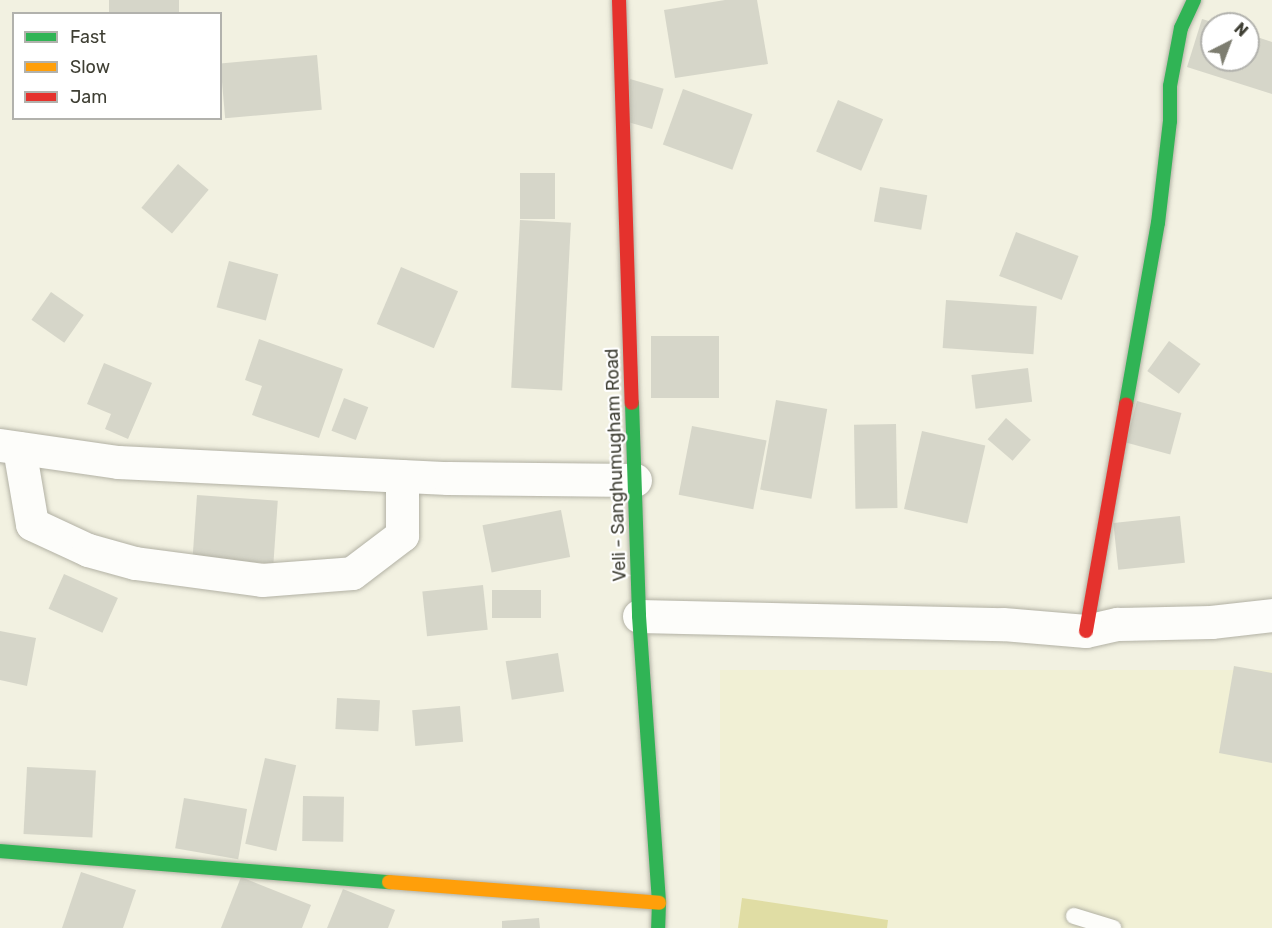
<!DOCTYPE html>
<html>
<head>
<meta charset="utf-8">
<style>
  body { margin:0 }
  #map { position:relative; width:1272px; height:928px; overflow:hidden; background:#f2f1e1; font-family:Rubik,sans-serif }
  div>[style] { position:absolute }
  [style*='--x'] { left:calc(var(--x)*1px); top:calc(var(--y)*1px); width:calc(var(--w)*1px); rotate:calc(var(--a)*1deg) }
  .built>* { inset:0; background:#f1f0d5; transform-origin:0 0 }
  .water>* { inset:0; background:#e0dda4 }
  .building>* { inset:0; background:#d6d6c9; transform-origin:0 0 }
  .roads { filter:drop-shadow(0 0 2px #b2b1a4) drop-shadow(0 0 2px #b2b1a4) }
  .lane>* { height:16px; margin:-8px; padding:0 8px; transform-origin:8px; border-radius:8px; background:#fdfdfa }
  .street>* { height:33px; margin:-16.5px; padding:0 16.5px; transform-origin:16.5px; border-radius:16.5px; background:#fdfdfa }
  .fast>* { height:14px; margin:-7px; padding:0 7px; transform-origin:7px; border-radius:7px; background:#30b455 }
  .slow>* { height:14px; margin:-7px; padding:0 7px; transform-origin:7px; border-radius:7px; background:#ff9f0a }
  .jam>* { height:14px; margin:-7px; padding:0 7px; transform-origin:7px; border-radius:7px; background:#e5322d }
  span { translate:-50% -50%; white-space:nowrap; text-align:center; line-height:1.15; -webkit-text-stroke:4.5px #fff; paint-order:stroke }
  .street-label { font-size:18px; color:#3e3e33 }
  .legend { position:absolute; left:12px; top:12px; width:210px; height:108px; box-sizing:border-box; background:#fff; border:2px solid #b2b2ad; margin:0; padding:8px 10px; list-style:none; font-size:18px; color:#3e3e33 }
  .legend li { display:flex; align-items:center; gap:12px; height:30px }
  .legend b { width:30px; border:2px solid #b2b2ad }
  .north { position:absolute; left:1200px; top:12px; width:60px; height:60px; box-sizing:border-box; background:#fff; border:2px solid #b2b2ad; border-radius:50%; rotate:42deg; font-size:16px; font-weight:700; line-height:24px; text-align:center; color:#3e3e33 }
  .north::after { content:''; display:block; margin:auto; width:21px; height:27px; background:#7d7d70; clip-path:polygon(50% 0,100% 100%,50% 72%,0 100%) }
</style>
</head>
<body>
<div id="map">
  <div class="built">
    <i style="left:1272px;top:670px;width:258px;height:552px;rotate:90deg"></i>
  </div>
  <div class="water">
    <i style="clip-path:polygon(742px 898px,888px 920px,887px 928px,738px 928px)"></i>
  </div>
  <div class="building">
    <i style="left:109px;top:0;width:70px;height:14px"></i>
    <i style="clip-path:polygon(725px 0,757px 0,768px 64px,675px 78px,664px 10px)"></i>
    <i style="clip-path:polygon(1202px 19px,1212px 22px,1212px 60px,1248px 60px,1248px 34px,1272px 42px,1272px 94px,1187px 67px)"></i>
    <i style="left:317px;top:55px;width:55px;height:97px;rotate:85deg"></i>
    <i style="left:630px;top:79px;width:35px;height:42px;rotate:16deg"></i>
    <i style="left:683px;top:89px;width:74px;height:59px;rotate:20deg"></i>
    <i style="left:838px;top:100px;width:49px;height:56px;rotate:23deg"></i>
    <i style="left:178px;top:164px;width:40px;height:57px;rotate:40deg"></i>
    <i style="left:520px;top:173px;width:35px;height:46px"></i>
    <i style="left:880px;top:187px;width:48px;height:35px;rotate:10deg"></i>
    <i style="left:520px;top:220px;width:51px;height:168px;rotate:3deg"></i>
    <i style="left:1016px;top:232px;width:67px;height:47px;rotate:21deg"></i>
    <i style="left:229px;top:261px;width:51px;height:48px;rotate:15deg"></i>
    <i style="left:401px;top:267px;width:62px;height:62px;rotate:23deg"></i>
    <i style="left:51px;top:292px;width:40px;height:34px;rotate:35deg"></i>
    <i style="left:946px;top:300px;width:91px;height:48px;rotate:4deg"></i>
    <i style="left:651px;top:336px;width:68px;height:62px"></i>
    <i style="clip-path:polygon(259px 339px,343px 369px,319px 438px,252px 415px,262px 386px,245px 380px)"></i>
    <i style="left:1169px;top:341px;width:39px;height:37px;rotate:36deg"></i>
    <i style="clip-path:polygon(104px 363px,152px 383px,128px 439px,105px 429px,111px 414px,87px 404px)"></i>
    <i style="left:1028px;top:368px;width:34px;height:57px;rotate:83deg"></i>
    <i style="left:344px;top:398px;width:26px;height:35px;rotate:21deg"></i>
    <i style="left:776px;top:400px;width:52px;height:91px;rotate:10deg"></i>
    <i style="left:1137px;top:401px;width:46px;height:43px;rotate:15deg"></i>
    <i style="left:1006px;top:418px;width:33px;height:28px;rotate:41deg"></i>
    <i style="left:896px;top:424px;width:84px;height:42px;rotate:89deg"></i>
    <i style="left:692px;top:426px;width:76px;height:70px;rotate:11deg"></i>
    <i style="left:922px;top:431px;width:65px;height:80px;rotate:13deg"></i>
    <i style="left:197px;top:495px;width:81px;height:63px;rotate:4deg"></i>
    <i style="left:561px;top:510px;width:48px;height:80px;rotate:79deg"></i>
    <i style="left:1180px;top:516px;width:47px;height:67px;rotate:84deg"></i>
    <i style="left:64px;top:574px;width:59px;height:38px;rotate:24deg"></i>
    <i style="left:483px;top:585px;width:45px;height:61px;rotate:84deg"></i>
    <i style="left:541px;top:590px;width:28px;height:49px;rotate:90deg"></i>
    <i style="clip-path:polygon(0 631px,36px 638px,27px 686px,0 680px)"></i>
    <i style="left:558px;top:653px;width:39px;height:53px;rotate:81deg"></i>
    <i style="clip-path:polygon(1234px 666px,1272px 673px,1272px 763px,1219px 753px)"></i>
    <i style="left:337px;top:698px;width:43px;height:31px;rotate:3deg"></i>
    <i style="left:460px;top:706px;width:36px;height:48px;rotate:85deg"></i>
    <i style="left:265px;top:758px;width:32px;height:88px;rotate:13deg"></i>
    <i style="left:27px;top:767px;width:69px;height:67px;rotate:3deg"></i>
    <i style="left:303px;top:796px;width:41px;height:45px;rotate:1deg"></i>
    <i style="left:184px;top:798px;width:64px;height:51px;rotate:10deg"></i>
    <i style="clip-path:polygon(81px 872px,136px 890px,123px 928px,62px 928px)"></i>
    <i style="clip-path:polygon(241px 877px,311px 905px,302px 928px,221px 928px)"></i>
    <i style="clip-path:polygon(343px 889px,395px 910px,388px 928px,327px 928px)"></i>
    <i style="clip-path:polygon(539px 918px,540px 928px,502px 928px,502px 921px)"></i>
  </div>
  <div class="roads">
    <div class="lane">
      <i style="--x:1074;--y:916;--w:41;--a:17.1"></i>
    </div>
    <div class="street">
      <i style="--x:0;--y:445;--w:119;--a:8.2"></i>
      <i style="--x:118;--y:462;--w:330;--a:2.8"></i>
      <i style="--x:448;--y:478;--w:187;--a:0.6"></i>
      <i style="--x:19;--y:448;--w:77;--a:80.3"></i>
      <i style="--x:32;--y:524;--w:62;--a:24.9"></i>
      <i style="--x:88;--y:550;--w:49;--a:15.5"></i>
      <i style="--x:135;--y:563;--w:128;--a:7.6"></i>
      <i style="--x:262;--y:580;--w:90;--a:-4.4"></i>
      <i style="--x:352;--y:573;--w:63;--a:-37.2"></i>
      <i style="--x:402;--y:535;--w:59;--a:-90"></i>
      <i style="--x:639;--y:616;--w:364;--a:1.3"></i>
      <i style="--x:1003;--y:624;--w:83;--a:4.8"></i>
      <i style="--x:1086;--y:631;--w:32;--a:-13"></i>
      <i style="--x:1117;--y:624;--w:94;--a:-1.2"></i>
      <i style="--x:1211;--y:622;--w:61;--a:-6.5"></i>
    </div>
    <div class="fast">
      <i style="--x:632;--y:403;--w:213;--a:88.1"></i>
      <i style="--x:639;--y:616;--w:288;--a:86"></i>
      <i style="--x:659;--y:903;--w:25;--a:92"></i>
      <i style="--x:1126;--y:404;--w:184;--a:-80"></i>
      <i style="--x:1158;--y:223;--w:103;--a:-83.3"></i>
      <i style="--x:1170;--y:121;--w:35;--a:-90"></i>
      <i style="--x:1170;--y:86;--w:59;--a:-79.3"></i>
      <i style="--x:1181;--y:28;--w:31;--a:-65"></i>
      <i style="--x:0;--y:851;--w:390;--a:4.6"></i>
    </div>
    <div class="slow">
      <i style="--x:389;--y:882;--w:271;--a:4.4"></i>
    </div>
    <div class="jam">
      <i style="--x:619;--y:0;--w:403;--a:88.2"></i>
      <i style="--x:1086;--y:631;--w:230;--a:-80"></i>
    </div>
  </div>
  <div class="street-label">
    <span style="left:616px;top:465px;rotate:-92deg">Veli - Sanghumugham Road</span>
  </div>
  <ul class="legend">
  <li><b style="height:8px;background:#30b455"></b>Fast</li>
  <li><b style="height:8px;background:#ff9f0a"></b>Slow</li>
  <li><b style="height:8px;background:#e5322d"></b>Jam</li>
  </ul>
  <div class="north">N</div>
</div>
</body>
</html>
